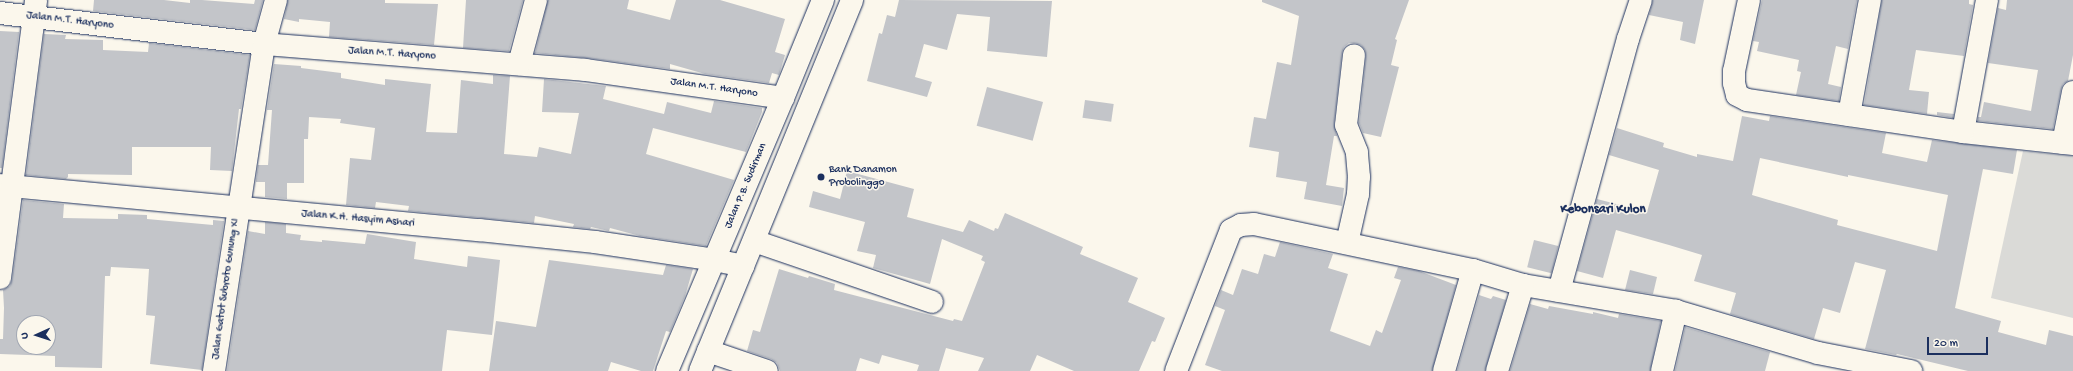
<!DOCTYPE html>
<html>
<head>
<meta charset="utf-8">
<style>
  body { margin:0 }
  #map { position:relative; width:2073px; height:371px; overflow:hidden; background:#fbf7ec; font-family:"Gochi Hand",sans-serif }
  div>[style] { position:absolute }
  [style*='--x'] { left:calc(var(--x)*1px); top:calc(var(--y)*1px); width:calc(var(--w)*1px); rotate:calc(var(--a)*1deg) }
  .green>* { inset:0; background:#dadad7 }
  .building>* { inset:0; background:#c3c5c9; transform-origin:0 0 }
  .roads { filter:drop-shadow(0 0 1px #1b2f5e) drop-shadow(0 0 1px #1b2f5e) }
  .street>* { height:22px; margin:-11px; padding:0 11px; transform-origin:11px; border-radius:11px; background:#fbf7ec }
  .primary>* { height:22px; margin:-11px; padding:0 11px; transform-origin:11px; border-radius:11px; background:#fbf7ec }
  .dots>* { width:11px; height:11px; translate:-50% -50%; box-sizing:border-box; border:2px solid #fbf7ec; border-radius:50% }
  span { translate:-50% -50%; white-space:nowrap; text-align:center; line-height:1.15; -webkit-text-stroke:3px #fbf7ec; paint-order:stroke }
  .street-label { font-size:11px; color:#1b2f5e }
  .poi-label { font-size:11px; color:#1b2f5e }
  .left { translate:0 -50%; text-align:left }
  .quarter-label { font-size:13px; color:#1b2f5e; font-weight:700 }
  .north { position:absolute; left:16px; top:315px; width:40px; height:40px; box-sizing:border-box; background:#fbf7ec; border:1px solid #a1a7b3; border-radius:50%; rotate:267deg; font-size:11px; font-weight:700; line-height:16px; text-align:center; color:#1b2f5e }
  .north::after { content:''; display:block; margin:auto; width:14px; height:18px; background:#1b2f5e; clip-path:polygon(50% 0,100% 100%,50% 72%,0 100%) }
  .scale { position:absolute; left:1927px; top:337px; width:61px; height:18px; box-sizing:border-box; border:2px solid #1b2f5e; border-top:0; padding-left:5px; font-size:12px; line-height:14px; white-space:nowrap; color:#1b2f5e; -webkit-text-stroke:3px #fbf7ec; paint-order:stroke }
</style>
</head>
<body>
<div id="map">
  <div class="green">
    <i style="clip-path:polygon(2023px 151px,2073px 156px,2073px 318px,1991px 298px)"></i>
  </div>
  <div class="building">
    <i style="clip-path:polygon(94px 0,164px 0,190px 3px,190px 0,202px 0,254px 4px,255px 0,263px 0,255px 30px,93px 11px)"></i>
    <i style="clip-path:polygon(288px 0,385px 0,385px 3px,438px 4px,434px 45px,329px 37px,330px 22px,299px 19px,299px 22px,284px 19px)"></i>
    <i style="clip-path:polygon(466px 0,523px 0,509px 51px,463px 48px)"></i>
    <i style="clip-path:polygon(548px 0,629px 0,627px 9px,670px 20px,676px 0,720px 0,785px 19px,775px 52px,785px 55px,779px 75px,772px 73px,769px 83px,705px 74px,670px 64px,670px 69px,587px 58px,535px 53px)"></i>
    <i style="clip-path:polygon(899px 0,1052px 1px,1047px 57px,987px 51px,990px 17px,957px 14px,947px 50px,924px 44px,915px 77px,932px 82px,927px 97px,867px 81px,879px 33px,882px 34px,887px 15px,895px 17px)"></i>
    <i style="clip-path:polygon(1262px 0,1409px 0,1395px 39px,1397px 40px,1391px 65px,1399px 67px,1381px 137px,1363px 133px,1359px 123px,1366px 56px,1365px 50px,1361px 45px,1355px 43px,1349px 43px,1344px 47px,1342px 53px,1334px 124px,1337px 136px,1334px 136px,1326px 185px,1344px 188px,1342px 206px,1304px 199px,1307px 182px,1276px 177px,1279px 152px,1249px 147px,1254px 117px,1266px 119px,1277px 62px,1291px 65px,1299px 16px,1262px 2px)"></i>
    <i style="clip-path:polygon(1653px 0,1704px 0,1695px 44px,1680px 40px,1683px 22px,1649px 15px)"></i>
    <i style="clip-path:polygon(1762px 0,1857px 0,1848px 49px,1836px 46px,1828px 84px,1841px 87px,1839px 101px,1796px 95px,1801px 72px,1797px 71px,1799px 60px,1757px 51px,1759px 42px,1753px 41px)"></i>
    <i style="clip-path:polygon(1882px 0,1969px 0,1969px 4px,1973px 5px,1964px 56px,1916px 50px,1909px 90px,1929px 92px,1927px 114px,1864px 105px)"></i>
    <i style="clip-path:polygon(2007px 0,2073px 0,2073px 55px,2068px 81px,2063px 84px,2061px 90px,2053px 129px,1978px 121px,1978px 117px,1981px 117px,1984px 102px,2031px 111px,2038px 70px,1988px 63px,1998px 8px,2006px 10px)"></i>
    <i style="clip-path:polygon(0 31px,19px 32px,2px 168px,0 168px)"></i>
    <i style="clip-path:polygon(44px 34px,66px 35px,65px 39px,103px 40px,103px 50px,148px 52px,149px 43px,250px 55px,241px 109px,239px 109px,232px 171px,210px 170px,211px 147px,132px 147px,132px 175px,68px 174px,68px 177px,66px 179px,26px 175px)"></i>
    <i style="clip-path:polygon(274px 64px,301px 66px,301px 68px,341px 73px,341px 78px,385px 85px,385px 79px,431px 84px,426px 132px,457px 133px,461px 80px,493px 84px,493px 75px,510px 76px,504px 154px,537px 157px,539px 147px,571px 154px,579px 113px,542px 112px,544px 79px,606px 86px,603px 99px,664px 114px,667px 102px,711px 113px,714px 101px,762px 108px,762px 112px,746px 152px,653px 128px,646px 154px,734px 180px,706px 246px,640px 236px,610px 228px,609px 231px,591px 227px,590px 229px,573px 227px,574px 224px,535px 216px,534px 223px,408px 211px,409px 206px,376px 202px,375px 208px,346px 205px,350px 158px,371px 160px,375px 128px,340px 123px,341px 119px,309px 117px,308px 139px,304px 139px,304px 183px,287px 183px,287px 199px,265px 197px,265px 182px,256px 182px,256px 180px,258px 165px,268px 165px,272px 110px,267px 110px)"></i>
    <i style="left:987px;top:87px;width:58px;height:40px;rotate:15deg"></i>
    <i style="left:1085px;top:100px;width:29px;height:18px;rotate:8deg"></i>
    <i style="clip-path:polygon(1937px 112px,1954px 114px,1953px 118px,1937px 115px)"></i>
    <i style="clip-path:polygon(evenodd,1742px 116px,1769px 121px,1770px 116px,1886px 133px,1882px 153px,1927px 162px,1932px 140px,2017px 150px,2013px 174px,1983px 169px,1955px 308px,2001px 321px,1998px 332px,2046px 345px,2049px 330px,2073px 336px,2073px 371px,1968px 371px,1897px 354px,1896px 355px,1865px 349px,1886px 270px,1855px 262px,1840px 313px,1823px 308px,1814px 339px,1730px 314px,1736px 293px,1694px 281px,1702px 255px,1669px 245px,1616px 230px,1603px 278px,1577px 271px,1597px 199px,1647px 212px,1659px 170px,1609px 155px,1617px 128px,1664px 143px,1663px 147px,1697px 157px,1697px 154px,1733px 161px,1742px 116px,1760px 158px,1848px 177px,1848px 175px,1948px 195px,1937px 251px,1837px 225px,1838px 220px,1752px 195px,1760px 158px)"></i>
    <i style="clip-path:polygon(847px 171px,914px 189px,907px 217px,963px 232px,969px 220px,994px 231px,995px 228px,998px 229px,1005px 213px,1083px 247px,1080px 254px,1138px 278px,1128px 302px,1165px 318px,1155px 342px,1152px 341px,1139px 371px,1074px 371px,1037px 355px,1030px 371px,978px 371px,984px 358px,946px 348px,939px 371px,917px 371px,919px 365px,882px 355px,879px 364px,860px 358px,856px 371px,780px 371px,777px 363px,771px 359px,747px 351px,753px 330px,760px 332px,779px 269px,808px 278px,809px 276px,835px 284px,834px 290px,953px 321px,954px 319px,962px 321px,985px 262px,981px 260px,983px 256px,942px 239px,930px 284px,873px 268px,876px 255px,857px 251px,865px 222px,809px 207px,813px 191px,840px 199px)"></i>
    <i style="clip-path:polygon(evenodd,23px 200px,64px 204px,63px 218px,118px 219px,118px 214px,147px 215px,147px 219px,213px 225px,213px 220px,224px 221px,202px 370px,150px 364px,155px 316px,146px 315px,149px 269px,111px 267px,110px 276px,105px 276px,102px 368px,55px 367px,55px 356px,0 354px,0 339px,3px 339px,4px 308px,3px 290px,10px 286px,12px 280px,23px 200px,24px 323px,48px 323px,48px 347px,24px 347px,24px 323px)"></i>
    <i style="clip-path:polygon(265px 222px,286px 224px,286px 233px,301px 235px,300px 240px,322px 242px,322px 240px,365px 244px,367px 234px,416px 242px,414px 259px,467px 267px,468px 256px,500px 260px,492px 335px,447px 330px,442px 371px,227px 371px,248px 231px,265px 234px)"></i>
    <i style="left:1534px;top:240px;width:25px;height:28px;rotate:14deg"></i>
    <i style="clip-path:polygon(1280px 242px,1333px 254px,1328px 268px,1348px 274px,1330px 331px,1370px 346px,1376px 330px,1382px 333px,1401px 280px,1394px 278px,1398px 267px,1419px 271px,1456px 285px,1432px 371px,1222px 371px,1205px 365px,1225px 310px,1215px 306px,1221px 290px,1233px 295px,1242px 269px,1258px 274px,1264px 254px,1275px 257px)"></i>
    <i style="clip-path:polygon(549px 260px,663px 275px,666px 265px,693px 269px,685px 296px,670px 332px,666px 331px,653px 371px,641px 371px,611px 362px,608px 371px,489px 371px,496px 321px,536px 327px)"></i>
    <i style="clip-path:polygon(1630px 270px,1657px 277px,1653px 294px,1625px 290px)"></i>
    <i style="clip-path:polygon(1479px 295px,1491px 299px,1493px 296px,1506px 300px,1485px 371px,1457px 371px)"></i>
    <i style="clip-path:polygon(1530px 304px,1548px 309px,1549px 306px,1593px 314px,1593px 312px,1618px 318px,1619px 314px,1661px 321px,1650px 371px,1510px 371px)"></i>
    <i style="clip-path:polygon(1685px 327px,1770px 352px,1765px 371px,1675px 371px)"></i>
  </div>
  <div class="roads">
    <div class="street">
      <i style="--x:1749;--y:0;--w:73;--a:101.9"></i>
      <i style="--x:1734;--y:71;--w:12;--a:90"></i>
      <i style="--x:1734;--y:83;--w:12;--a:76"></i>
      <i style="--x:1737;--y:95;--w:11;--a:27"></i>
      <i style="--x:1747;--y:100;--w:218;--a:8.4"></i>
      <i style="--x:1963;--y:132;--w:111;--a:6.2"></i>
      <i style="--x:0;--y:13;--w:266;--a:6.7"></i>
      <i style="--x:264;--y:44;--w:322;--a:4.6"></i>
      <i style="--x:585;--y:70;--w:200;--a:8"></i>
      <i style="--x:519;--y:64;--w:66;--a:-75.1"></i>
      <i style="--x:1849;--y:115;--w:117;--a:-79.7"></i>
      <i style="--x:1963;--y:132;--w:134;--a:-79.7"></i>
      <i style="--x:2063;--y:143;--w:52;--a:-78.9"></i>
      <i style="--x:0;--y:185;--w:481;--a:5.4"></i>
      <i style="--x:479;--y:230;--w:117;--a:5.9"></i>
      <i style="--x:595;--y:242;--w:121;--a:8.5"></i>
      <i style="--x:715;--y:260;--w:29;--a:12"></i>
      <i style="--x:754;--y:241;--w:188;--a:18.9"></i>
      <i style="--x:1347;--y:243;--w:50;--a:-77.3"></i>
      <i style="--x:1358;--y:194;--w:17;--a:-87"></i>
      <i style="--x:1359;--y:177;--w:25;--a:-95"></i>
      <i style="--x:1357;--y:152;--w:29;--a:-112"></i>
      <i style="--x:1346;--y:125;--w:70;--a:-83.5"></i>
      <i style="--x:0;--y:278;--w:280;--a:-82.6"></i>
      <i style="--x:1559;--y:291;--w:261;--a:-74.7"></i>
      <i style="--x:1628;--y:39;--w:41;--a:-71.6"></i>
      <i style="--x:708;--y:351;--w:62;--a:18.7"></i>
      <i style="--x:214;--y:371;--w:331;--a:-81.3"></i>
      <i style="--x:264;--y:44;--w:46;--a:-74.7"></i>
      <i style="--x:1176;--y:371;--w:151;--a:-68.7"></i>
      <i style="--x:1231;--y:230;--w:11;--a:-27"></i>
      <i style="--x:1241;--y:225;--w:13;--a:-4"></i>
      <i style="--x:1254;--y:224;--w:224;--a:11.9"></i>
      <i style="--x:1473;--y:270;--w:52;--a:16.7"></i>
      <i style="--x:1523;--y:285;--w:155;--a:9.6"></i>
      <i style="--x:1676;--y:311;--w:148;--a:16.5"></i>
      <i style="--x:1818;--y:353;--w:95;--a:11"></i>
      <i style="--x:1444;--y:371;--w:105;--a:-74"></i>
      <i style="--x:1497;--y:371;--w:90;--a:-73.2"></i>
      <i style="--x:1662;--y:371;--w:62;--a:-76.9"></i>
    </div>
    <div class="primary">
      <i style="--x:667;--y:371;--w:297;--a:-67"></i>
      <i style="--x:783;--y:98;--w:106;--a:-67.8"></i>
      <i style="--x:700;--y:371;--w:401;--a:-67.7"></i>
    </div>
  </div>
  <div class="dots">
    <i style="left:821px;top:177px;background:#1b2f5e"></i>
  </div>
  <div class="street-label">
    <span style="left:70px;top:21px;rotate:7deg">Jalan M.T. Haryono</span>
    <span style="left:392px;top:54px;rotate:4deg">Jalan M.T. Haryono</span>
    <span style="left:714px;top:88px;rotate:8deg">Jalan M.T. Haryono</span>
    <span style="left:746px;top:186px;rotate:-67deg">Jalan P.B. Sudirman</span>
    <span style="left:358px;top:219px;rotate:5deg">Jalan K.H. Hasyim Ashari</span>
    <span style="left:226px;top:289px;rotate:-82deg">Jalan Gatot Subroto Gunung XI</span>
  </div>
  <div class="poi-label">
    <span class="left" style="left:829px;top:177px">Bank Danamon<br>Probolinggo</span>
  </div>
  <div class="quarter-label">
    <span style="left:1603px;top:210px">Kebonsari Kulon</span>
  </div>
  <div class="north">U</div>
  <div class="scale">20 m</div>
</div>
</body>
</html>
